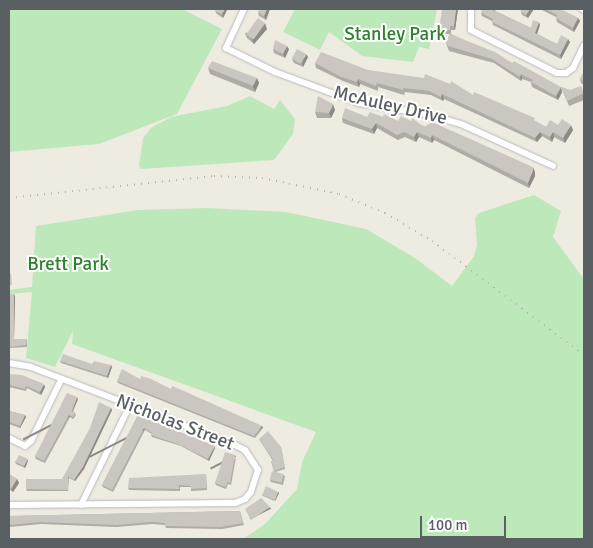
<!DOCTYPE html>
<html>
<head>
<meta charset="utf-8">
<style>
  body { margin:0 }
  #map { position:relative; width:593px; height:548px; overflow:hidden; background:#eeebe1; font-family:Signika,sans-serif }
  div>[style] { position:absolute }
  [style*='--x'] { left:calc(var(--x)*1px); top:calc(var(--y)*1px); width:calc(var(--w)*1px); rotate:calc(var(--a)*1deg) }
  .green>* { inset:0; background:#bde9ba }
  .roads { filter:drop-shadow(0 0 1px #b7babf) drop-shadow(0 0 1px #b7babf) }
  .minor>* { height:6px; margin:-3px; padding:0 3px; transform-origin:3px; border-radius:3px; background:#fff }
  .rail>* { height:2px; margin-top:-1px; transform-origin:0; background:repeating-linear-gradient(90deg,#b3b4b5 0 1px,transparent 0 7px) }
  .wall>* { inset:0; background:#afaba5 }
  .shaded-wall>* { inset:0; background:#8e8b86; transform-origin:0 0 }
  .building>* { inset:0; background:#cbc7c0; transform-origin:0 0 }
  span { translate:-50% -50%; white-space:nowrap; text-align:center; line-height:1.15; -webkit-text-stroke:4px #fff; paint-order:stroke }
  .park-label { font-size:19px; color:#2c822b }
  .street-label { font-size:19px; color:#5a5f64 }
  .frame { position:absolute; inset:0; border:10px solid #5a5f64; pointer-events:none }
  .scale { position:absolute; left:420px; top:516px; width:86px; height:22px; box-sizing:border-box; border:2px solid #5a5f64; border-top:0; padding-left:6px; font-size:15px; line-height:18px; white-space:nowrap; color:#5a5f64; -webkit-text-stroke:4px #fff; paint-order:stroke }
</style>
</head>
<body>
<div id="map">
  <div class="green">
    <i style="clip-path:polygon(9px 9px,182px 9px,222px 29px,177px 114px,99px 144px,9px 152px)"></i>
    <i style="clip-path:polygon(295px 9px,437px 9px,429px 49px,419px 47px,413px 62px,362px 56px,329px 32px,320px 50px,283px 32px)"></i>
    <i style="clip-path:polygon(250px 96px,274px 109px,280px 100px,295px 119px,293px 134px,274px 160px,141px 169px,139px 166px,143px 138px,151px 128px,171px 117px,227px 106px)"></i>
    <i style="clip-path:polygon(534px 195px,561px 211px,553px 237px,584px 279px,584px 539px,237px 539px,246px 537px,265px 524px,297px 489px,302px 462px,316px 432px,72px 344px,73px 331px,55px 367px,26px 358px,32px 292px,9px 294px,9px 290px,32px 287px,36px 226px,138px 210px,208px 208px,286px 212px,366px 229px,415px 258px,452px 286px,474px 256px,477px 245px,475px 218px,479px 213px)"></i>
  </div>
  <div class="roads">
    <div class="minor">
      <i style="--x:244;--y:9;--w:43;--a:114.8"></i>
      <i style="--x:226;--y:48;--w:55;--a:26.1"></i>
      <i style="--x:275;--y:72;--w:90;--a:20.3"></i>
      <i style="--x:359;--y:103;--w:68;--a:9.3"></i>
      <i style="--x:426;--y:114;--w:36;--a:16"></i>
      <i style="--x:461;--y:124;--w:101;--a:24.5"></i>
      <i style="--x:471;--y:9;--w:21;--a:90"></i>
      <i style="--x:471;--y:30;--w:96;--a:26.6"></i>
      <i style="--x:557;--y:73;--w:9;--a:0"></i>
      <i style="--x:566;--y:73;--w:9;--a:-36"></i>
      <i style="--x:573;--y:68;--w:25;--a:-64"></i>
      <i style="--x:582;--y:9;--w:2;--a:27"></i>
      <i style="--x:9;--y:363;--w:22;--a:10"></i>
      <i style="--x:31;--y:367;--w:218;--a:20.9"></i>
      <i style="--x:235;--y:445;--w:11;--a:27"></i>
      <i style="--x:245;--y:450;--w:24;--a:57"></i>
      <i style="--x:258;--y:470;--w:23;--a:108"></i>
      <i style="--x:251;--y:492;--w:9;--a:131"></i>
      <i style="--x:245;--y:499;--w:11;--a:158"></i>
      <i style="--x:235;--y:503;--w:226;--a:179.5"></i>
      <i style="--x:9;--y:438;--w:18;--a:27"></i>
      <i style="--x:25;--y:446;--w:8;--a:-40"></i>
      <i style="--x:31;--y:441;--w:68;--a:-63.8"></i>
      <i style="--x:81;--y:505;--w:111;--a:-63.9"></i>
    </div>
  </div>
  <div class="rail">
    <i style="--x:9;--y:198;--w:206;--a:-6.1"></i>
    <i style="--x:214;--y:176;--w:48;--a:2.4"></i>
    <i style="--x:262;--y:178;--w:79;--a:11.7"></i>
    <i style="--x:339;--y:194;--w:50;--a:22.4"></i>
    <i style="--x:385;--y:213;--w:55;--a:30.8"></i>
    <i style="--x:432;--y:241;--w:190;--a:36.9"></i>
  </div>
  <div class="wall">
    <i style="clip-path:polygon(260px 9px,270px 9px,266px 20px,259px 16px,258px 12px)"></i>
    <i style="clip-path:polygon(458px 9px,455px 30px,451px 30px,451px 34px,512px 63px,562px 92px,558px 100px,532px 87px,531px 82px,522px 79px,521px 81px,494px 63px,449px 51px,446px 43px,450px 34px,440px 34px,439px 30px)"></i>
    <i style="clip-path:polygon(483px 9px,496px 9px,495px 11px,531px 28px,540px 25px,537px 34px,557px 44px,570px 42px,561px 59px,493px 25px,492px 21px,482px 16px,481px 13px)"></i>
    <i style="clip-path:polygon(522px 9px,534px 9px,528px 18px,522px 15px,521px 11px)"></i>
    <i style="clip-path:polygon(540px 9px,560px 9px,578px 18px,580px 21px,574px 32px,557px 22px,556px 17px)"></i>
    <i style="clip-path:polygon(227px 10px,223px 18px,217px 14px,215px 11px)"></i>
    <i style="clip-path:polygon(267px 29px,254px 44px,247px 38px,245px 33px)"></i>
    <i style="clip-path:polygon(273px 49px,289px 49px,285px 58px,274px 53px)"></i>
    <i style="clip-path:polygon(308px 57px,303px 67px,294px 63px,292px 59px)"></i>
    <i style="clip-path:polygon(315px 63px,368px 70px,473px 95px,537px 122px,546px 127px,558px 125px,573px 130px,565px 143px,554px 137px,552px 142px,542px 136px,537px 142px,444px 99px,443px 101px,431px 95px,405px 92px,404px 95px,378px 87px,378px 91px,360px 84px,359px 87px,343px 81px,316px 68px)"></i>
    <i style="clip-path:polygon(208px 68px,257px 78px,259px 83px,255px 92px,210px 74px)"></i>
    <i style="clip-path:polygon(584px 71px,584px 85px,581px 83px,580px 79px)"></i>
    <i style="clip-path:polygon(561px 87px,570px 90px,584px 93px,584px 100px,569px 106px)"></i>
    <i style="clip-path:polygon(335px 110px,331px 118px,317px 118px,315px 112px)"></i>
    <i style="clip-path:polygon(367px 117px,383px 117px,398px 121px,411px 121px,535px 172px,535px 176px,529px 188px,434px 140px,432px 143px,419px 137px,416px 142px,405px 137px,398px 140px,377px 128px,374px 134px,343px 123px,342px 118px)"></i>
    <i style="clip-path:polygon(9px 294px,15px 296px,14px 339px,27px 341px,27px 347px,9px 348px)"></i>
    <i style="clip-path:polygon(60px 361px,92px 364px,112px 367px,108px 378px,61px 363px)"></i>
    <i style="clip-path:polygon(9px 374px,45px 387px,41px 395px,27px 388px,26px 391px,9px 387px)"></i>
    <i style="clip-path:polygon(117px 381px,171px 389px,262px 426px,263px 428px,255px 438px,118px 383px)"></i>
    <i style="clip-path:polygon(78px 399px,73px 411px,75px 413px,76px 415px,73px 419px,70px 417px,45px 463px,36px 459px,35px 456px)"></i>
    <i style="clip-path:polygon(111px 408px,112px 410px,84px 469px,75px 481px,69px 478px,68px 491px,27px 491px,26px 489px,62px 479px)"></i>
    <i style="clip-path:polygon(9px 411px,25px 415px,26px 417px,20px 428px,9px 424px)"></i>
    <i style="clip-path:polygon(138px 415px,215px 448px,209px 461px,181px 446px,152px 437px,151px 435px,152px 434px,145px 430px,113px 492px,103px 487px,102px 485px)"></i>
    <i style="clip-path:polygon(259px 439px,281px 447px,285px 469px,275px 472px,285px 476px,283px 485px,271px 482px,270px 480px,274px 472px,271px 461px,273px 461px)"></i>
    <i style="clip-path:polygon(236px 457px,231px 485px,228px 484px,226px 489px,216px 485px,215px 483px)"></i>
    <i style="clip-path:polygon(28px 461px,25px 468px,16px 464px,15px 462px)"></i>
    <i style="clip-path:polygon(9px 474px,17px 479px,19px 483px,13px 492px,9px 489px)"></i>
    <i style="clip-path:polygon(206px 474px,207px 490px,191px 491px,191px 487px,180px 487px,180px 491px,129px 490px,128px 488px)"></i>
    <i style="clip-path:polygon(278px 492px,279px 493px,275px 501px,263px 496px,262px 495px)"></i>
    <i style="clip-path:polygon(240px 511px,244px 525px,222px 529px,166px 528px,165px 525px,152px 524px,117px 527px,41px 524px,9px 527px,9px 516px)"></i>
  </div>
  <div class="shaded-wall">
    <i style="clip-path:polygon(225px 9px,227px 9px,227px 10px,223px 18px,222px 14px)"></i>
    <i style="clip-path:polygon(267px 9px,270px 9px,266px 20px,264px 16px)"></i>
    <i style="clip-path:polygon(456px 9px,458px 9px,455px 30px,454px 26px)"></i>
    <i style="clip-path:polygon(530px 9px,534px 9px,528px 18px,526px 15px)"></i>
    <i style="clip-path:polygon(578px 18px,580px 21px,574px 32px,573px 28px)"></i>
    <i style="clip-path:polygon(539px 22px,540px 25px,536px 37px,535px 33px)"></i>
    <i style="clip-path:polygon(265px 23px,267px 29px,254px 44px,252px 39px)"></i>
    <i style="clip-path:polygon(568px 39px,570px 42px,561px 59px,560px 55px)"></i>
    <i style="clip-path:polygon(287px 46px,289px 49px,285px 58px,283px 54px)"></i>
    <i style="clip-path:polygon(306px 54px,308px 57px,303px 67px,302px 64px)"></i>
    <i style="clip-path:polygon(521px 74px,522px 79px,521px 81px,520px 77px)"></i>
    <i style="clip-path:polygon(257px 78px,259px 83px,255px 92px,253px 86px)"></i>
    <i style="clip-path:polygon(358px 79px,360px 84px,359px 87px,357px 82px)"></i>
    <i style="clip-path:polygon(561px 87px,562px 92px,558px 100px,556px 96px)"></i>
    <i style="clip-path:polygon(442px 94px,444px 99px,443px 101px,441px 97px)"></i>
    <i style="clip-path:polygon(333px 104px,335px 110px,331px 118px,329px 113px)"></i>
    <i style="clip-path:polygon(376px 123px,377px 128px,374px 134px,372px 129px)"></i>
    <i style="clip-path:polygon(571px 125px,573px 130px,565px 143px,563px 138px)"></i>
    <i style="clip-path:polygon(417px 132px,419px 137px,416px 142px,414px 137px)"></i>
    <i style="clip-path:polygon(540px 132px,542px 136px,537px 142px,535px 138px)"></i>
    <i style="clip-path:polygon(553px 132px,554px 137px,552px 142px,550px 137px)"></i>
    <i style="clip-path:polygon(432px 135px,434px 140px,432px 143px,431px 138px)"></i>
    <i style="clip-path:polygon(533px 167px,535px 172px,535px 176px,529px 188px,528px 183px)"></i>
    <i style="clip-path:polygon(14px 294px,15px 296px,14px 340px)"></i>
    <i style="clip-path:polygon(111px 365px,112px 367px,108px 378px,107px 376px)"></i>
    <i style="clip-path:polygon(44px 384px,45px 387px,41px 395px,40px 392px)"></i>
    <i style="clip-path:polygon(77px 397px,78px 399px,72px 413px,72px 411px)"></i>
    <i style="clip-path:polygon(111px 408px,112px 410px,84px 469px,75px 481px,74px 480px)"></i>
    <i style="clip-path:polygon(25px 415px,26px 417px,20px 428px,20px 426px)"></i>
    <i style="left:69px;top:415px;width:2px;height:52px;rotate:63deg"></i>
    <i style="left:262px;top:426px;width:2px;height:13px;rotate:63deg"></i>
    <i style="left:144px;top:428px;width:2px;height:70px;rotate:63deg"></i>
    <i style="clip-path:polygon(215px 446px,215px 448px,209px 461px,208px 459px)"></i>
    <i style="left:235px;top:455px;width:2px;height:28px;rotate:63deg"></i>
    <i style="clip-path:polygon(28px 459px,28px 461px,25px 468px,24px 466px)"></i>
    <i style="clip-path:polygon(17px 479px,19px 483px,13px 492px,11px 489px)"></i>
    <i style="clip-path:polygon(278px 492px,279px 493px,275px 501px,275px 500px)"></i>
    <i style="left:270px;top:507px;width:2px;height:23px;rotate:63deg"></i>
  </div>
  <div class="building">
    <i style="clip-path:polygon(216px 9px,225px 9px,222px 14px,215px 11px)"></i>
    <i style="clip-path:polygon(260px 9px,267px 9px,264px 16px,258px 12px)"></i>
    <i style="clip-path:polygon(442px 9px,456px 9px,454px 26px,450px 26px,450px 30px,439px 30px)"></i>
    <i style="clip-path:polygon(483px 9px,493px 9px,492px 10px,531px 28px,533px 20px,539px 22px,535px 33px,557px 44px,561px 35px,568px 39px,560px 55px,492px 22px,493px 19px,481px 13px)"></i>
    <i style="clip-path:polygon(522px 9px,530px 9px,526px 15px,521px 11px)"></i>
    <i style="clip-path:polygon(546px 9px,560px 9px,578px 18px,573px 28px,556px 18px,557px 15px)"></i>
    <i style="left:258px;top:18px;width:9px;height:20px;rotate:36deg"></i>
    <i style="clip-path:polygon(450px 34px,495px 52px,512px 63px,514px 61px,561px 87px,556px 96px,531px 82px,533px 80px,521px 74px,520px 77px,492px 59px,448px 46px,446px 43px)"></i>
    <i style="clip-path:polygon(275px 40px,287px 46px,283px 54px,273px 49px)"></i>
    <i style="left:297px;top:49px;width:10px;height:11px;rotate:29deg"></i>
    <i style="clip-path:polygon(321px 52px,368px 70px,424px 78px,425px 74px,450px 84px,451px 81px,473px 95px,474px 92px,535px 118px,534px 120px,546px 127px,550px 120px,558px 125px,562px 119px,571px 125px,563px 138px,553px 132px,550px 137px,540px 132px,535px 138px,442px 94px,441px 97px,429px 91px,403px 88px,403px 90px,377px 83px,376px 86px,358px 79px,357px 82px,341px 77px,315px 63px)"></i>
    <i style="clip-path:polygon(212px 61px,257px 78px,253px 86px,208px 68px)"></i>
    <i style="clip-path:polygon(584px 71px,584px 82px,580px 79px)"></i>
    <i style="clip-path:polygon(581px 86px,584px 93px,567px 101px,561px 87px,570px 90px)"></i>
    <i style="clip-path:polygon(318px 96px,333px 104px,329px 113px,315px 112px)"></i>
    <i style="clip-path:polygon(345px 108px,367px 117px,370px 112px,383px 117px,384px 114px,398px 121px,401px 116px,411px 121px,412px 118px,424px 127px,432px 122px,533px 167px,533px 171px,528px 183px,432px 135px,431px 138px,417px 132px,414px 137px,404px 132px,397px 135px,376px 123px,372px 129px,342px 118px)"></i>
    <i style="clip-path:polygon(11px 273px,12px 285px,9px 285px,9px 274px)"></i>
    <i style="clip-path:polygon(9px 294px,14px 294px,14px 339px,27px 339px,26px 345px,9px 347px)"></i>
    <i style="clip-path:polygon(63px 354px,92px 364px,94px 361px,111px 365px,107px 376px,60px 361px)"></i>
    <i style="clip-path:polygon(122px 369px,140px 379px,141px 376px,151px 379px,171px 389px,172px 386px,184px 391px,262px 426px,254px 436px,117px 381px)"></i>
    <i style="clip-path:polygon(9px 374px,22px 375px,44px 384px,40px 392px,26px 386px,25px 389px,9px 385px)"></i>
    <i style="clip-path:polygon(67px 393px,77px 397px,72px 411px,75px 413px,73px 417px,69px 415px,44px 461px,35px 456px)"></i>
    <i style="clip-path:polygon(99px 402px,111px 408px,83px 467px,74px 480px,68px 476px,68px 490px,26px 489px,26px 479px,62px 479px,90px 428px)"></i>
    <i style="clip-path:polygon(9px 411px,25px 415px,20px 426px,9px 422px)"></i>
    <i style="clip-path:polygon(138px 415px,215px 446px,208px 459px,180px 445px,151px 435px,152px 433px,144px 428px,112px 490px,102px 485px)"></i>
    <i style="clip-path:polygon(268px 431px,281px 447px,285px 467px,274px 471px,271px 461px,274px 461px,259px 439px)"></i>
    <i style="clip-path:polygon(225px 452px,235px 455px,230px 483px,227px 482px,226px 487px,215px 483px)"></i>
    <i style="clip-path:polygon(19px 455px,28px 459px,24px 466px,15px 462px)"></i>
    <i style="left:272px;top:471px;width:12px;height:9px;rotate:14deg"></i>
    <i style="clip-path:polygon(9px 474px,17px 479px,11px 489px,9px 487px)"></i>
    <i style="clip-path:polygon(206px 474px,206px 488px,191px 489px,191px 486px,179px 485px,179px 489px,128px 488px,129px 478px)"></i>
    <i style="clip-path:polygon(266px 486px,278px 492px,275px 500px,262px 495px)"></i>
    <i style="clip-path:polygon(261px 498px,270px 507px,251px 520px,245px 509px)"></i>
    <i style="clip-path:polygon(240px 511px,243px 523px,221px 527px,165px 526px,165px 523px,152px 522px,116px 525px,40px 522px,9px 525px,9px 516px)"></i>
  </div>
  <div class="park-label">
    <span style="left:395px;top:35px">Stanley Park</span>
    <span style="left:68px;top:265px">Brett Park</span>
  </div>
  <div class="street-label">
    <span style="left:390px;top:106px;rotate:13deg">McAuley Drive</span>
    <span style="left:175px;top:423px;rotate:21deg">Nicholas Street</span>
  </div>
  <div class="frame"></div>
  <div class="scale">100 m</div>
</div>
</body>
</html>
